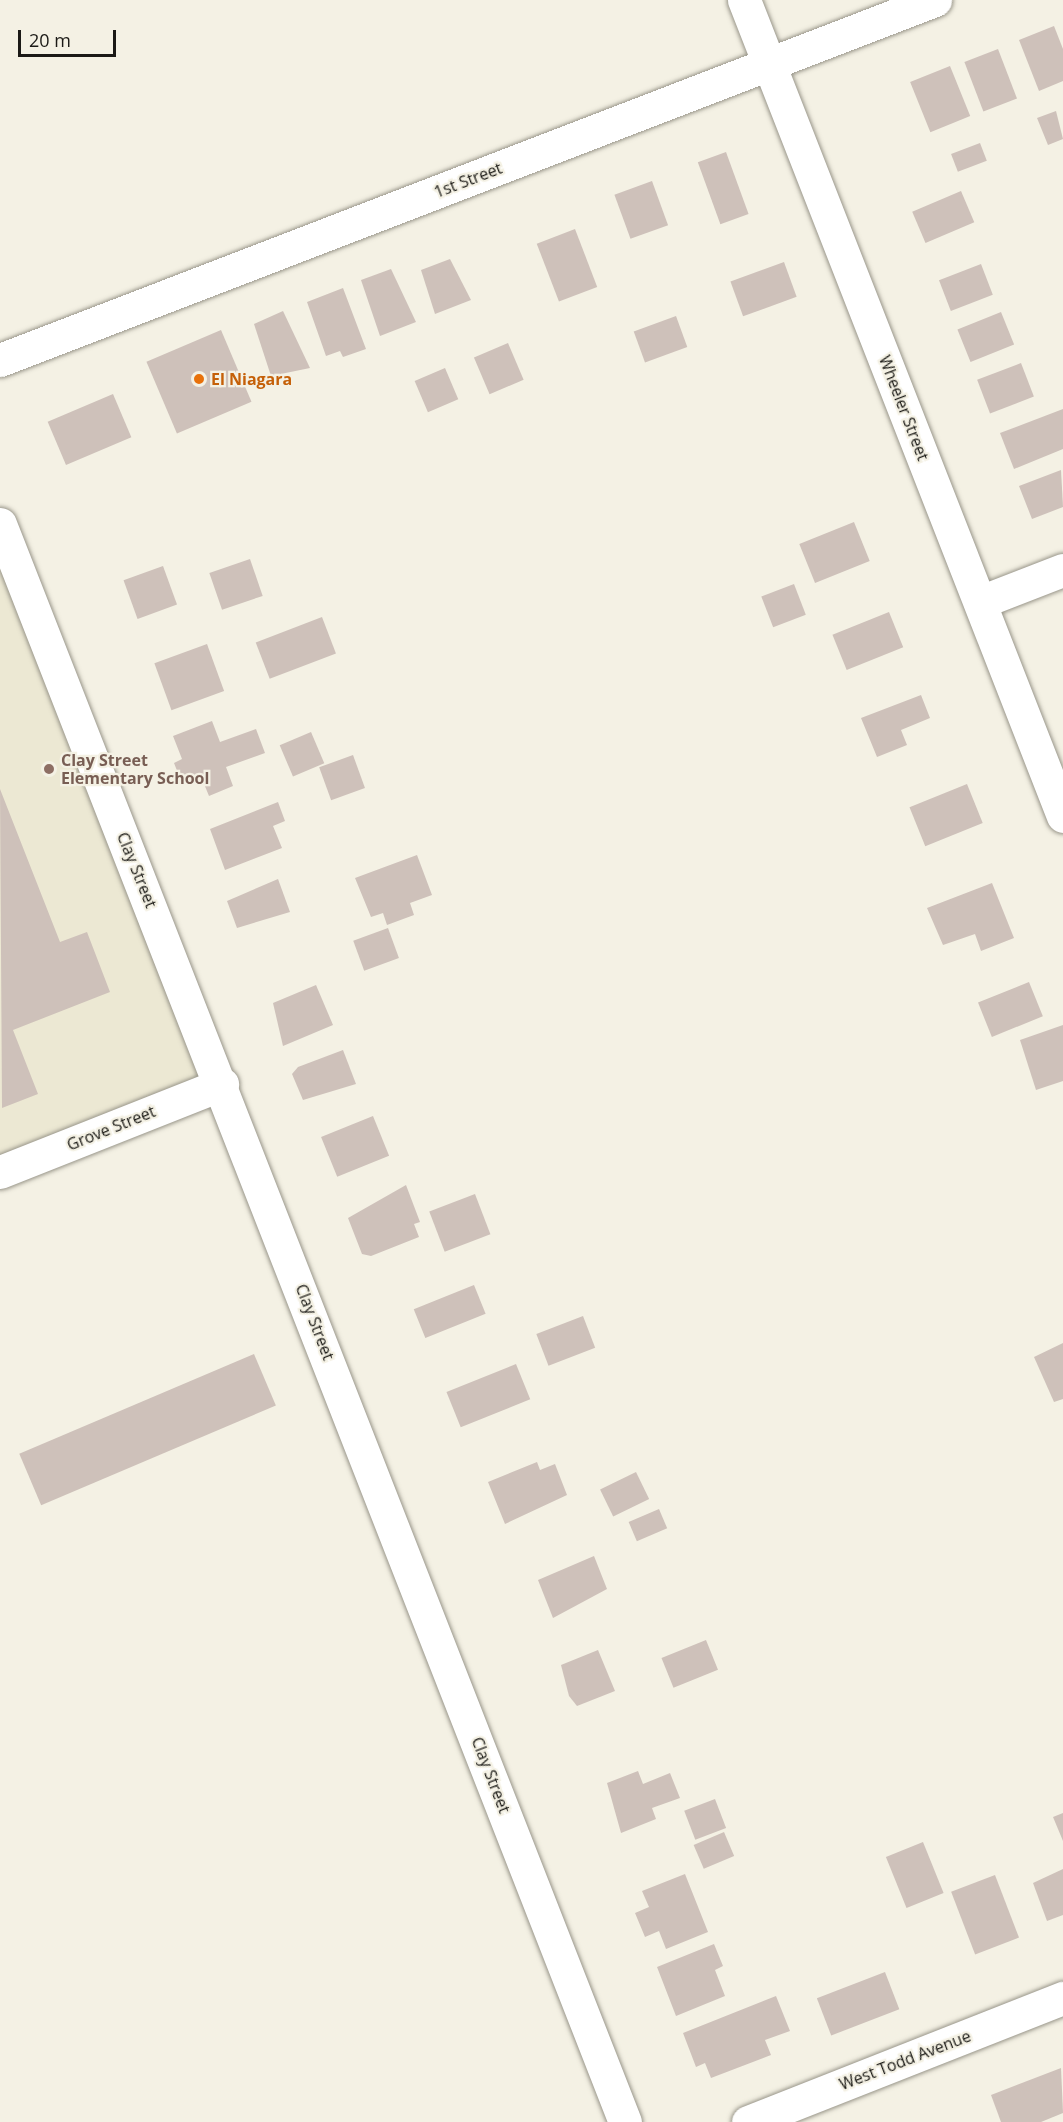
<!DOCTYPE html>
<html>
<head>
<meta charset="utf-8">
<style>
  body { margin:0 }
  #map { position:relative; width:1063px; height:2122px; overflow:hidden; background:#f4f1e4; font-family:"Open Sans",sans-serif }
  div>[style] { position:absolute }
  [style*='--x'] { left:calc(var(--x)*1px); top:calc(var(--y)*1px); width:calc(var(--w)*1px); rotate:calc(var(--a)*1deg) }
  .built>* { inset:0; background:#ece8d3 }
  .building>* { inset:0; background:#cec1ba; transform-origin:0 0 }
  .roads { filter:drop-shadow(0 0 2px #99968a) drop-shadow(0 0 2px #99968a) }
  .minor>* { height:33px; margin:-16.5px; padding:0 16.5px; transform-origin:16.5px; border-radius:16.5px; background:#fff }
  .dots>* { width:16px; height:16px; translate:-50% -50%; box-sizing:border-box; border:3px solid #f4f1e4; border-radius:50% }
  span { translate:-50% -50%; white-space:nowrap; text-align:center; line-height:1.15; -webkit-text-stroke:4.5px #f4f1e4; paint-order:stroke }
  .street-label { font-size:16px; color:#1b1a16 }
  .food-label { font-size:16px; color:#c56008; font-weight:700 }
  .left { translate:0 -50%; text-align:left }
  .education-label { font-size:16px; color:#785e54; font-weight:700 }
  .scale { position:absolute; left:18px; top:30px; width:98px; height:27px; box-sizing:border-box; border:3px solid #1b1a16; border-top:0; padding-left:8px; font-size:18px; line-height:21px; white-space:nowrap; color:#1b1a16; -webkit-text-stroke:4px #f4f1e4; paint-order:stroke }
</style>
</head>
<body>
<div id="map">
  <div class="built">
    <i style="clip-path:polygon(0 524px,222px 1084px,0 1172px)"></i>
  </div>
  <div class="building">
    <i style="clip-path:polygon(1054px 26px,1063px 49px,1063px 81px,1039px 91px,1019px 40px)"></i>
    <i style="left:998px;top:49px;width:53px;height:36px;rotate:69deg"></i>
    <i style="left:950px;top:66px;width:54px;height:43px;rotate:68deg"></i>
    <i style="clip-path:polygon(1056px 111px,1063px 139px,1048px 145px,1037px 118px)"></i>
    <i style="left:980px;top:143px;width:19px;height:31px;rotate:69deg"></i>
    <i style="left:726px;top:152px;width:66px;height:30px;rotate:70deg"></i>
    <i style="left:652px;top:181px;width:47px;height:40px;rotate:70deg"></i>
    <i style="left:961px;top:191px;width:34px;height:53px;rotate:67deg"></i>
    <i style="left:575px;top:229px;width:62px;height:41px;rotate:69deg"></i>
    <i style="clip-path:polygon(450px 259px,471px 300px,435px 314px,421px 270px)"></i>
    <i style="left:784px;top:262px;width:37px;height:57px;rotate:70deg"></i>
    <i style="left:981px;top:264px;width:33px;height:45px;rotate:69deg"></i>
    <i style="clip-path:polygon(391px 269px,416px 322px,380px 336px,361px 280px)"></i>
    <i style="clip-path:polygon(343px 288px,366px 349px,343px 357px,340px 351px,326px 356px,307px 302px)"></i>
    <i style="clip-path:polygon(283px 311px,310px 368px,271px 376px,254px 324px)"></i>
    <i style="left:1001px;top:312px;width:35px;height:47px;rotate:68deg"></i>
    <i style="left:676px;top:316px;width:33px;height:45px;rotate:70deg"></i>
    <i style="left:221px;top:330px;width:78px;height:81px;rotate:67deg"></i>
    <i style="left:508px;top:343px;width:40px;height:37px;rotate:67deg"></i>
    <i style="left:1021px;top:363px;width:36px;height:47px;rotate:69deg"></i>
    <i style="left:445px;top:368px;width:34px;height:33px;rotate:67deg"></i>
    <i style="left:113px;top:394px;width:47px;height:71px;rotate:67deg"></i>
    <i style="clip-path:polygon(1063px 409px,1063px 449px,1014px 469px,1000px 433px)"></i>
    <i style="clip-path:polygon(1061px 470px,1063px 507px,1032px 519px,1019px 486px)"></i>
    <i style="left:854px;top:522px;width:42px;height:59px;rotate:68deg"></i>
    <i style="left:250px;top:559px;width:39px;height:43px;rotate:71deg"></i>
    <i style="left:163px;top:566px;width:41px;height:42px;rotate:70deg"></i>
    <i style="left:794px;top:584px;width:33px;height:35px;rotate:69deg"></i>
    <i style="left:889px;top:612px;width:38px;height:61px;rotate:68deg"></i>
    <i style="left:322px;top:617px;width:39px;height:71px;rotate:69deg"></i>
    <i style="left:207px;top:644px;width:50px;height:56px;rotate:70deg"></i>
    <i style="clip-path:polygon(921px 695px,930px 718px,901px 730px,907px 745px,877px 757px,861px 718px)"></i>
    <i style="clip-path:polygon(212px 721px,220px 742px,256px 729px,265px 753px,226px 767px,233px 786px,209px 796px,202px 779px,183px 786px,174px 763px,182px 759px,173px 736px)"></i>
    <i style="left:311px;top:732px;width:34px;height:34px;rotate:67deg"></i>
    <i style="left:353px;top:755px;width:35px;height:36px;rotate:70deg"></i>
    <i style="left:967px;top:784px;width:42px;height:62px;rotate:68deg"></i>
    <i style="clip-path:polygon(0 789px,60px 942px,87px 932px,110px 992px,13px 1030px,38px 1094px,2px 1108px)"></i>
    <i style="clip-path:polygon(278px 802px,285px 821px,273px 826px,282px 848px,225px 870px,210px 829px)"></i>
    <i style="clip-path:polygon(417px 855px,432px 895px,410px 903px,414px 915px,387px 925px,383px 913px,371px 917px,355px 878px)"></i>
    <i style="clip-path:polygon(278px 879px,290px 912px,237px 928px,227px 901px)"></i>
    <i style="clip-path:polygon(992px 883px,1014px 938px,981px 951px,975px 934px,943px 945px,927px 908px)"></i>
    <i style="left:388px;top:928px;width:32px;height:37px;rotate:70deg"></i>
    <i style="left:1029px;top:982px;width:37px;height:55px;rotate:68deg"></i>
    <i style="clip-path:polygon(316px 985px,333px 1025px,283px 1046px,273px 1003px)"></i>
    <i style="clip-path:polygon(1063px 1025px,1063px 1081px,1036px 1090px,1020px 1040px)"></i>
    <i style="clip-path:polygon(343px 1050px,356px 1084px,303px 1100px,292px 1074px,298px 1067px)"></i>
    <i style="left:373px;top:1116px;width:43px;height:56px;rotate:68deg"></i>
    <i style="clip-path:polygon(406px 1185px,420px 1222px,414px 1224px,419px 1237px,371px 1256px,362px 1254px,348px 1218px)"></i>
    <i style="left:475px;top:1194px;width:43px;height:49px;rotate:69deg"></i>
    <i style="left:474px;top:1285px;width:31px;height:65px;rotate:68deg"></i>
    <i style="left:583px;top:1316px;width:34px;height:50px;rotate:69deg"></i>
    <i style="clip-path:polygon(1063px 1343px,1063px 1399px,1054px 1402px,1034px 1357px)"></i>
    <i style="left:254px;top:1354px;width:56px;height:255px;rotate:67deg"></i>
    <i style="left:516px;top:1364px;width:38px;height:75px;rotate:68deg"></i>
    <i style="clip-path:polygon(537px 1462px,540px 1470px,555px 1464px,567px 1495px,505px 1524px,488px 1482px)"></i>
    <i style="left:636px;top:1472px;width:30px;height:40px;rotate:64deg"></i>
    <i style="left:659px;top:1509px;width:21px;height:33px;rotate:67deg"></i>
    <i style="clip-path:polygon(594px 1556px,607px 1589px,553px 1618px,538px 1580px)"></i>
    <i style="left:706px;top:1640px;width:32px;height:48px;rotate:68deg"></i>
    <i style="clip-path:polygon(598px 1650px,615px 1691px,577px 1706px,569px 1696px,561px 1665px)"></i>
    <i style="clip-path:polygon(638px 1771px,643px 1784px,670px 1773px,680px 1798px,652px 1808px,656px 1819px,621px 1833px,607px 1783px)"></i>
    <i style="left:715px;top:1799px;width:31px;height:33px;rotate:69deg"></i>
    <i style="clip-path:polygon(1063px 1813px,1063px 1841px,1053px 1817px)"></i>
    <i style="left:724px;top:1832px;width:26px;height:33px;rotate:67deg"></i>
    <i style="left:923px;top:1842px;width:55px;height:40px;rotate:68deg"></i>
    <i style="clip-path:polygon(1063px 1869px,1063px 1915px,1047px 1921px,1033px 1883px)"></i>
    <i style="clip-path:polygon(685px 1874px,708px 1932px,666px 1949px,659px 1931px,645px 1937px,635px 1913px,649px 1907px,642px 1891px)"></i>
    <i style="left:995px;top:1875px;width:67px;height:47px;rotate:69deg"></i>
    <i style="clip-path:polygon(714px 1944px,723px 1966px,715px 1970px,725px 1996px,676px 2016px,657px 1967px)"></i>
    <i style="left:885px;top:1972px;width:40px;height:73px;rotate:69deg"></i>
    <i style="clip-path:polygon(776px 1996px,790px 2031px,765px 2040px,771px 2055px,711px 2078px,705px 2063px,696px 2067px,683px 2033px)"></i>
    <i style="clip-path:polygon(1061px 2068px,1063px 2113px,1041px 2122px,1001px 2122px,991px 2095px)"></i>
  </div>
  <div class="roads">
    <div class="minor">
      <i style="--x:744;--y:0;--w:876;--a:68.65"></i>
      <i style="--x:0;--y:360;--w:1002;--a:-21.06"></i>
      <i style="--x:0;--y:524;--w:1716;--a:68.64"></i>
      <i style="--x:980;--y:602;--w:89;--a:-21.1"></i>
      <i style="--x:0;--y:1172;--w:239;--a:-21.6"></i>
      <i style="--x:748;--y:2122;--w:339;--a:-21.5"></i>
    </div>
  </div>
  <div class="dots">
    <i style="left:199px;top:379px;background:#e8710a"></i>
    <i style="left:49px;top:769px;background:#8d6e63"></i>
  </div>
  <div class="street-label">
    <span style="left:468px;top:180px;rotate:-21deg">1st Street</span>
    <span style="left:904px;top:408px;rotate:69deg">Wheeler Street</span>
    <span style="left:137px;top:870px;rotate:68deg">Clay Street</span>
    <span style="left:111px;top:1128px;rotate:-22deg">Grove Street</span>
    <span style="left:315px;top:1322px;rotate:69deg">Clay Street</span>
    <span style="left:491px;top:1775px;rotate:69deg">Clay Street</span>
    <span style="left:905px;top:2060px;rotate:-21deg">West Todd Avenue</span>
  </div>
  <div class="food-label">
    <span class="left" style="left:211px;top:379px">El Niagara</span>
  </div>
  <div class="education-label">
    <span class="left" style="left:61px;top:769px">Clay Street<br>Elementary School</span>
  </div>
  <div class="scale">20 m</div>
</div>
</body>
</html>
